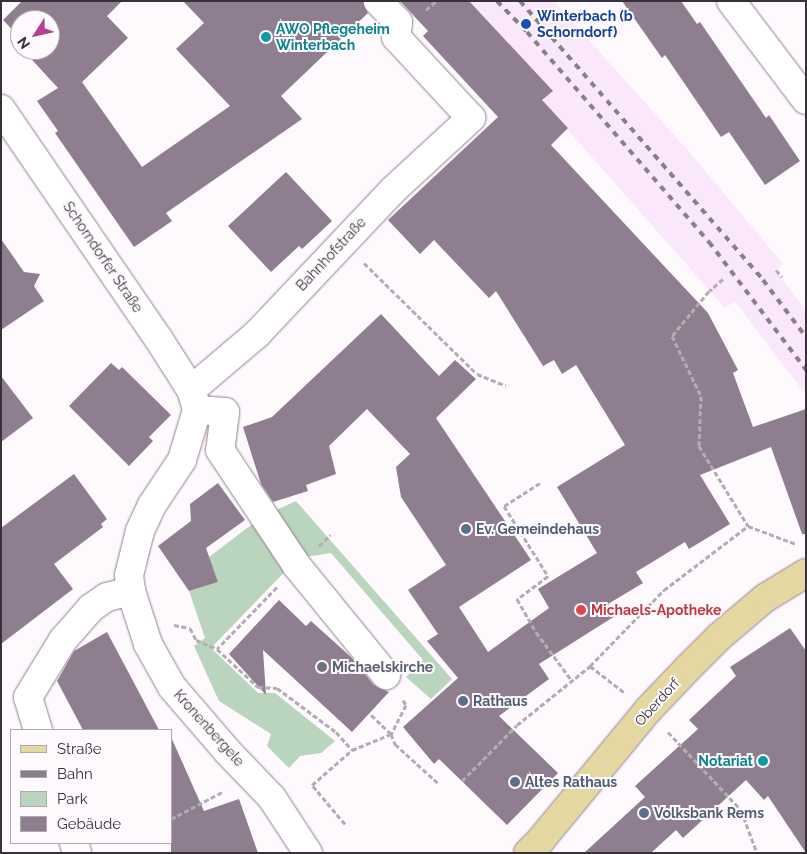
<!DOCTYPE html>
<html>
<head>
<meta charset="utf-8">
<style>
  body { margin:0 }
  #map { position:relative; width:807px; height:854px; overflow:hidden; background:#fdf9fd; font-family:Raleway,sans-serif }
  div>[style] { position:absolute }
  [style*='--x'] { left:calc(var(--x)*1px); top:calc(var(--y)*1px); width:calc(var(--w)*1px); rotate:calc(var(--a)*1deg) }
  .built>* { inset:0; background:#fbe7fc }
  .green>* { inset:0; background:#b9d5bd }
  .building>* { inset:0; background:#8f7e8f }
  .path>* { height:3px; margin-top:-1.5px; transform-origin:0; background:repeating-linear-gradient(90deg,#b2adb2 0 5px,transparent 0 7.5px) }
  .roads { filter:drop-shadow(0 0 1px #928092) drop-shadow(0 0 1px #928092) }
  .minor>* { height:28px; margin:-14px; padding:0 14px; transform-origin:14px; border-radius:14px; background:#fff }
  .major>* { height:28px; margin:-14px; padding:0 14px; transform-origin:14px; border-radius:14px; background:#e5d7a1 }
  .rail>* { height:4px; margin-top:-2px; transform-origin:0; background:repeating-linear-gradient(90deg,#868087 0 6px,transparent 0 12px) }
  .dots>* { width:14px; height:14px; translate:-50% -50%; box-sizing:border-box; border:2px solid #fdf9fd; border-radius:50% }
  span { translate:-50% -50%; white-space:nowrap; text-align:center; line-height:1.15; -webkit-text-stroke:4px #fdf9fd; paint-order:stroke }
  .transit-label { font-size:14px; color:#164399; font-weight:700 }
  .left { translate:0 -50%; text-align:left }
  .culture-label { font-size:14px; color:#0d838f; font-weight:700 }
  .right { translate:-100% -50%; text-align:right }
  .street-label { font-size:14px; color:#383139 }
  .service-label { font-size:14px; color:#4e5e75; font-weight:700 }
  .health-label { font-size:14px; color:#be3a42; font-weight:700 }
  .worship-label { font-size:14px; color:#5b616d; font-weight:700 }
  .frame { position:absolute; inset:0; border:2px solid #383139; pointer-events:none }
  .legend { position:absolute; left:10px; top:729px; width:162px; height:115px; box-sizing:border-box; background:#fdf9fd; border:1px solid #aea9af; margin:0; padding:6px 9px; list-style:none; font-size:15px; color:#383139 }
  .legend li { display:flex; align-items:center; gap:10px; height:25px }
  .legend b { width:25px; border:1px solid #aea9af }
  .north { position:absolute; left:10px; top:10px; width:50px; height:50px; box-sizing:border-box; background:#fdf9fd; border:1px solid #aea9af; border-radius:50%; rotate:235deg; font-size:14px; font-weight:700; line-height:20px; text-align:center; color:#383139 }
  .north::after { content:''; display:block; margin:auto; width:18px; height:22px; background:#b64096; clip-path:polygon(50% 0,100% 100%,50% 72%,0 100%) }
</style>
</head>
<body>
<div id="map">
  <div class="built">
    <i style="clip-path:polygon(437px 1px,554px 1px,691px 154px,783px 264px,776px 270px,806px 311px,806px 395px,735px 301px,725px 308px,567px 129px,568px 127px,542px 100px,545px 97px)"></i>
  </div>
  <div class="green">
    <i style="clip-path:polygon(296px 501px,452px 679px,431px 699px,406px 677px,423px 660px,331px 553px,298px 558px,211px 648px,258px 693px,275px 693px,335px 741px,321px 753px,300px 756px,289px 768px,267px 746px,271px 734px,219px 701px,194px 646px,205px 638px,189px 591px,218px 582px,209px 557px,263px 516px)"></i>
  </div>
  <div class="building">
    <i style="clip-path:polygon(22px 1px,122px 1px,107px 16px,128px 38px,82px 82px,142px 167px,230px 106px,176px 49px,204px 23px,183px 1px,363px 1px,368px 13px,281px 96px,302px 119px,166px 213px,172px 221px,134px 247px,55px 133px,58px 131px,37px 101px,58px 88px,23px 50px,50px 50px,50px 20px,20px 20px,20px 38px,3px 20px)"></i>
    <i style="clip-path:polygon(400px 1px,469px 1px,553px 91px,542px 100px,568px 128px,551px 145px,708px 313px,738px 370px,733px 373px,753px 427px,806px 409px,806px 534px,802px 534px,771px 447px,700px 475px,730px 524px,689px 549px,685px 542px,636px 572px,643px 583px,608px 604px,615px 616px,539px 664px,549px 679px,499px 716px,558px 773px,507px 825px,439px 759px,434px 764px,403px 727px,458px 678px,427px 641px,438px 634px,408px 590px,446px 565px,401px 497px,396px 467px,410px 454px,367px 409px,329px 446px,336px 474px,306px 485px,308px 491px,273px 502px,261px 484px,243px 427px,272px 417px,381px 314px,439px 376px,455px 360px,476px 379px,436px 418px,531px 560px,459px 607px,488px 652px,549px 608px,538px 589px,597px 553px,557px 487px,625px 445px,576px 365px,562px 374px,554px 360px,543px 366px,496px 291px,489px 298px,434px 240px,420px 254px,388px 220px,498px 117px,423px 36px,428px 31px)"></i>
    <i style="clip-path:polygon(622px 1px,681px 1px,697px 24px,700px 22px,766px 118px,769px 115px,800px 161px,765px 185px,729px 132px,721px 137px,665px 55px,662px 58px)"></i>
    <i style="clip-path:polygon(286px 172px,332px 221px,302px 249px,299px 246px,271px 272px,228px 226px)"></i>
    <i style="clip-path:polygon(1px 239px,24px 272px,40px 274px,34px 286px,44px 301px,1px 330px)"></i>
    <i style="clip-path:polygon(111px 363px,119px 370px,122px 367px,171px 415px,149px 437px,153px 441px,129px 466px,69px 406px)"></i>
    <i style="clip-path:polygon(1px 376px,33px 418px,1px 442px)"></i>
    <i style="clip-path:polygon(74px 474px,107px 519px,101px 524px,103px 527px,54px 564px,73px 589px,1px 644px,1px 528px)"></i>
    <i style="clip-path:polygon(218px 483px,245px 520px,206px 548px,218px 582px,189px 591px,158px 546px,191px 521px,190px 504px)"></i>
    <i style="clip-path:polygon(279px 600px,306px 626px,311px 621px,351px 657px,374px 685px,389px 692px,352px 732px,263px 650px,266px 695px,229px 654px)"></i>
    <i style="clip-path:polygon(790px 628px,806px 651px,806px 853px,768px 796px,764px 800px,746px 780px,683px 838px,676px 830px,651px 853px,584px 853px,645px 797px,635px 786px,698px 729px,689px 720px,736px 676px,730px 667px)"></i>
    <i style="clip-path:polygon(107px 632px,159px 730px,83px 730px,57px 681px,74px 651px)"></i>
    <i style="clip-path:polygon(171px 737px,204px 811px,239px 799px,258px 853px,171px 853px)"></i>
  </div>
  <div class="path">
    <i style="--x:426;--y:10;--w:13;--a:-42"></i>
    <i style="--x:364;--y:263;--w:158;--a:44.5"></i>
    <i style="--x:477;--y:374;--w:31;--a:22"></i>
    <i style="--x:776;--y:270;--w:9;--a:49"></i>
    <i style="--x:723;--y:279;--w:18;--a:139"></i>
    <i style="--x:709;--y:291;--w:58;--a:129.4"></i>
    <i style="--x:672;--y:336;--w:67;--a:64.2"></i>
    <i style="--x:701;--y:396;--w:50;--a:92.3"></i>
    <i style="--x:699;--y:446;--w:94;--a:58.5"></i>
    <i style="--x:540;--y:483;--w:43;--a:147.4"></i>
    <i style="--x:504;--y:506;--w:83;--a:57.8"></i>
    <i style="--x:548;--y:576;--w:39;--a:143"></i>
    <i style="--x:517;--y:599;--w:38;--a:60"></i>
    <i style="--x:536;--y:632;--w:61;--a:53.7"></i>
    <i style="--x:319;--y:546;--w:16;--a:-45"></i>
    <i style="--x:277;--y:587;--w:86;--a:134.1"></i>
    <i style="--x:217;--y:649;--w:56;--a:42.8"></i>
    <i style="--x:258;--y:687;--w:19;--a:3"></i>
    <i style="--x:277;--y:688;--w:74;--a:36.7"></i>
    <i style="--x:336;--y:732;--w:24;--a:48"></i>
    <i style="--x:174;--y:625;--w:16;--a:11"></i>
    <i style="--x:190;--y:628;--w:13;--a:63"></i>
    <i style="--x:196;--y:640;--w:23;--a:23"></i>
    <i style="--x:590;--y:666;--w:44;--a:37.6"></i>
    <i style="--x:403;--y:700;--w:6;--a:59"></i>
    <i style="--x:406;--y:705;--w:33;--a:117"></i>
    <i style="--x:391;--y:734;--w:11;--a:68"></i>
    <i style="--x:395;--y:744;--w:59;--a:42.3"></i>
    <i style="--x:668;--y:732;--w:107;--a:46.9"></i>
    <i style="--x:741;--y:810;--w:46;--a:69.6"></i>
    <i style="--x:462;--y:781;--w:78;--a:-45.5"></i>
    <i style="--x:517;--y:725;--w:94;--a:-38.9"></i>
    <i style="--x:590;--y:666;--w:106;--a:-45.8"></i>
    <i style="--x:664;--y:590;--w:106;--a:-37.3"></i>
    <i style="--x:748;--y:526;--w:51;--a:20.6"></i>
    <i style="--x:171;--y:819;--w:60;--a:-27.8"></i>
    <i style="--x:345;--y:824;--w:51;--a:-130.2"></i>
    <i style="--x:312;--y:785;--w:53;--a:-41.2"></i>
    <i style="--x:352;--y:750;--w:42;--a:-22.3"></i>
    <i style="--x:391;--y:734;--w:30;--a:-136"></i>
  </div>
  <div class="roads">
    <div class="minor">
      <i style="--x:731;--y:1;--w:124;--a:52.9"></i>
      <i style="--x:1;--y:109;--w:278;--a:55.6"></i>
      <i style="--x:158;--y:338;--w:62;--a:57.6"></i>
      <i style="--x:191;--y:390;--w:19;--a:72"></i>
      <i style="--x:191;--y:390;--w:87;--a:-40.3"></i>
      <i style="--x:257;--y:334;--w:197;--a:-46.6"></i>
      <i style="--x:392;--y:191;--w:108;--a:-42.7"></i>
      <i style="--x:471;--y:118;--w:110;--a:-132.8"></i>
      <i style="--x:396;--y:37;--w:15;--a:-82"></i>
      <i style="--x:398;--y:22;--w:29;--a:-134"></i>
      <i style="--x:197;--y:410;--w:52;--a:106.7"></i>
      <i style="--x:182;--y:460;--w:54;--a:123.7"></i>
      <i style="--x:152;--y:505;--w:29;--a:115"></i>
      <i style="--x:140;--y:531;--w:45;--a:104"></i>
      <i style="--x:129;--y:575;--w:16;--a:83"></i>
      <i style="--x:131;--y:591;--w:56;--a:72.2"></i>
      <i style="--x:148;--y:644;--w:49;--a:60.8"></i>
      <i style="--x:172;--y:687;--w:84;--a:49.3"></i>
      <i style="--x:227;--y:751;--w:65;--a:46.2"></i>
      <i style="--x:272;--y:798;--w:66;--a:56.8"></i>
      <i style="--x:197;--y:410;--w:28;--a:4"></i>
      <i style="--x:225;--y:412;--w:38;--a:97"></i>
      <i style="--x:220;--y:450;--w:139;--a:56.4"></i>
      <i style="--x:297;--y:566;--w:141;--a:50.8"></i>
      <i style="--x:38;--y:730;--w:34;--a:-107"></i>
      <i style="--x:28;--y:697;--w:67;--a:-58.4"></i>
      <i style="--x:63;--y:640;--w:43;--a:-48.8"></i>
      <i style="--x:91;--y:608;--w:19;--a:-35"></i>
      <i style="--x:107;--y:597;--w:25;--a:-14"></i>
      <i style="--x:74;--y:843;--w:10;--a:73"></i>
    </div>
    <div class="major">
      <i style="--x:528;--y:853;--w:17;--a:-45"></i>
      <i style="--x:540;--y:841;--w:170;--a:-50.5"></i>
      <i style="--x:648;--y:710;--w:59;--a:-46.4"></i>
      <i style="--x:689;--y:667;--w:42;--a:-45"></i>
      <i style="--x:719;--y:637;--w:60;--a:-40.3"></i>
      <i style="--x:765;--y:598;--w:48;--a:-31.4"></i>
    </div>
  </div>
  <div class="rail">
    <i style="--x:497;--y:1;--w:43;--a:45.9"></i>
    <i style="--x:527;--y:32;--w:278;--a:49.1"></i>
    <i style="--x:709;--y:242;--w:161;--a:52.8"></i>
    <i style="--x:520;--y:1;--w:370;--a:48.9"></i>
    <i style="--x:763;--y:280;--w:71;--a:53"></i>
  </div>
  <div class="dots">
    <i style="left:526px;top:24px;background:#1a4fb4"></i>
    <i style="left:266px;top:37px;background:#0f9aa8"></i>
    <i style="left:466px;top:529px;background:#5c6f8a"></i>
    <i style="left:581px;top:610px;background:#e0444e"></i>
    <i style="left:322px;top:667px;background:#6b7280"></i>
    <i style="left:463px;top:701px;background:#5c6f8a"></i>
    <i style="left:763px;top:761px;background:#0f9aa8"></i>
    <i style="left:515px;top:782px;background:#5c6f8a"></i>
    <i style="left:644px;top:813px;background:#5c6f8a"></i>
  </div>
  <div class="transit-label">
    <span class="left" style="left:537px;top:24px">Winterbach (b<br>Schorndorf)</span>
  </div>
  <div class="culture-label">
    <span class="left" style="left:276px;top:37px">AWO Pflegeheim<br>Winterbach</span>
    <span class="right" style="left:753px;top:761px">Notariat</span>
  </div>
  <div class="street-label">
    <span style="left:331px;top:254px;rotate:-47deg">Bahnhofstraße</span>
    <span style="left:103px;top:257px;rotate:56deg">Schorndorfer Straße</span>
    <span style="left:657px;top:702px;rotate:-48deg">Oberdorf</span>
    <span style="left:209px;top:728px;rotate:48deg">Kronenbergele</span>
  </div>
  <div class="service-label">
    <span class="left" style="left:476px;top:529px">Ev. Gemeindehaus</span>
    <span class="left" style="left:473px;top:701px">Rathaus</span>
    <span class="left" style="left:525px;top:782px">Altes Rathaus</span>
    <span class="left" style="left:654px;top:813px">Volksbank Rems</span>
  </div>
  <div class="health-label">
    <span class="left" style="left:591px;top:610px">Michaels-Apotheke</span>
  </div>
  <div class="worship-label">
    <span class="left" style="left:332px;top:667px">Michaelskirche</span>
  </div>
  <div class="frame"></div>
  <ul class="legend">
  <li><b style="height:6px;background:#e5d7a1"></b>Straße</li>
  <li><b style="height:6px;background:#868087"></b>Bahn</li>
  <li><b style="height:14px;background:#b9d5bd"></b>Park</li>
  <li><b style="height:14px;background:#8f7e8f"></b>Gebäude</li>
  </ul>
  <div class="north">N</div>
</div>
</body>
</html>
